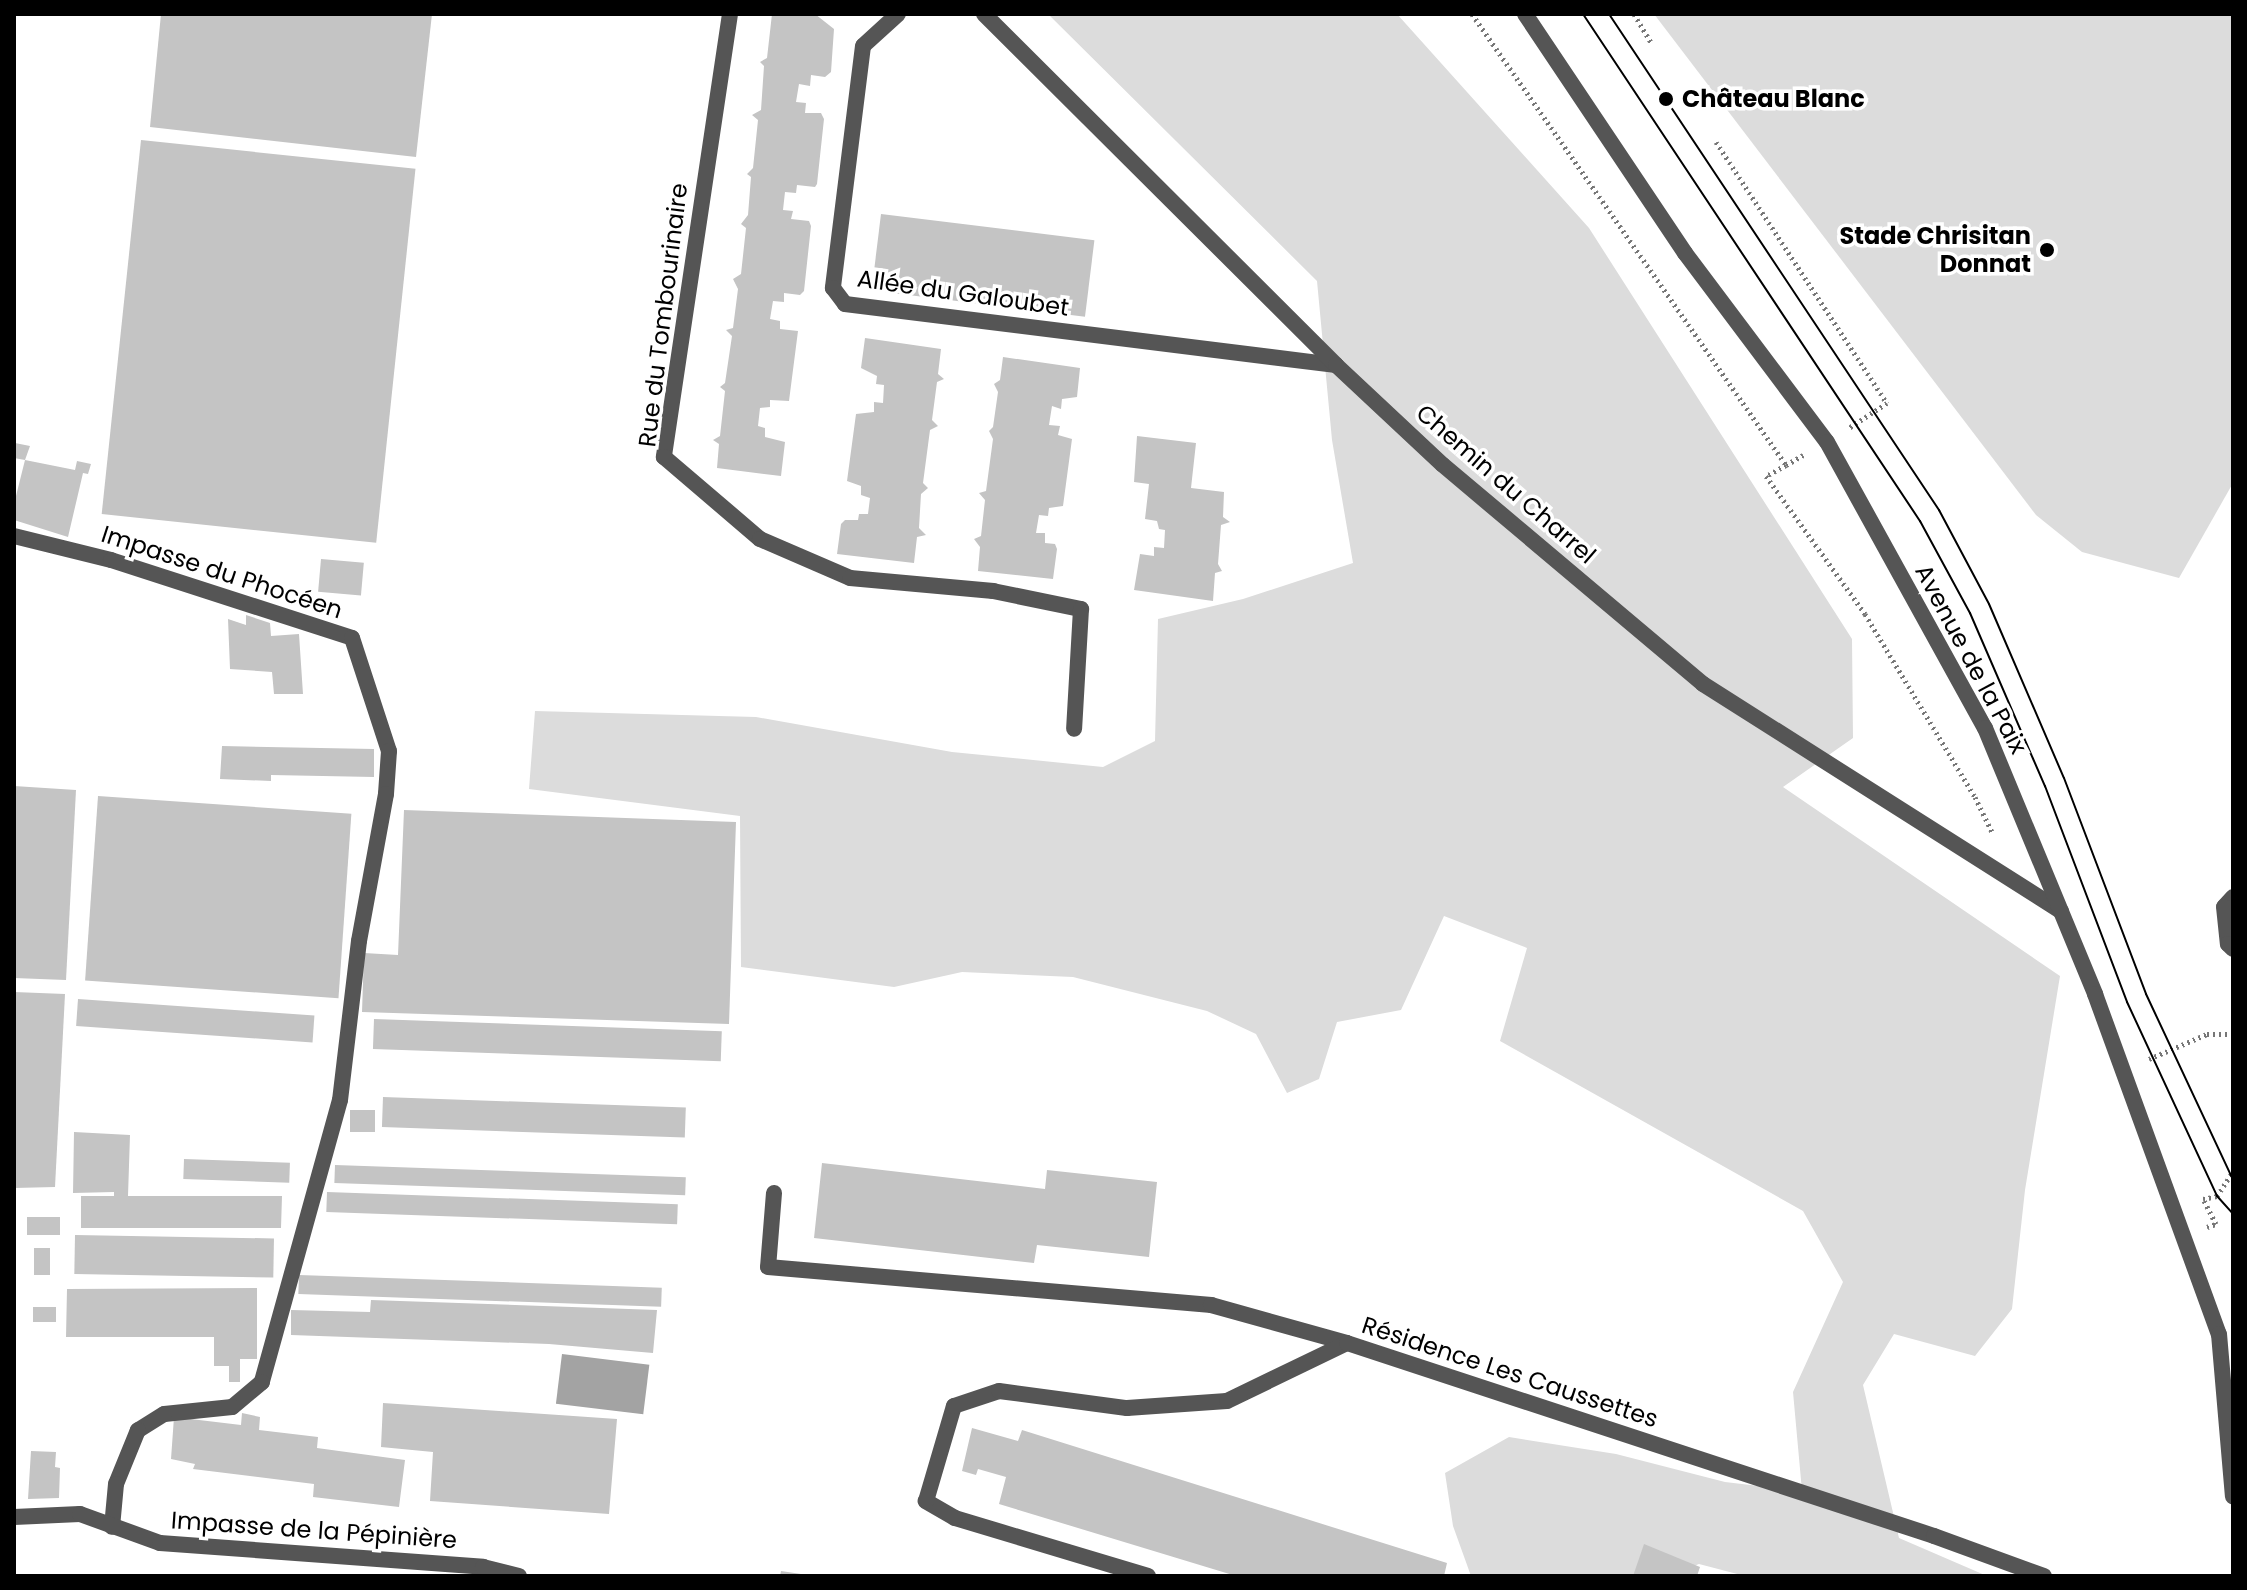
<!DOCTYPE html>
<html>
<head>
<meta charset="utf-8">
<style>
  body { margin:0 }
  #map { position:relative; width:2247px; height:1590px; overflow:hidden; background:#fff; font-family:Poppins,sans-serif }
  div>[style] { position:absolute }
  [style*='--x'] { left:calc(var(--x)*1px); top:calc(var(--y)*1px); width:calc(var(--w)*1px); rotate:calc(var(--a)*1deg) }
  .green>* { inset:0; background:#dcdcdc }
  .water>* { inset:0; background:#a3a3a3; transform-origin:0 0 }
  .building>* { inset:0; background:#c4c4c4; transform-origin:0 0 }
  .path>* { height:5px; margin-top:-2.5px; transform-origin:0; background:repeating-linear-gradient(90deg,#777 0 2px,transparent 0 6px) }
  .service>* { height:16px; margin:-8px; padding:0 8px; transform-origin:8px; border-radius:8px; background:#555 }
  .minor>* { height:16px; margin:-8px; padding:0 8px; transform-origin:8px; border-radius:8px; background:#555 }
  .tertiary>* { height:16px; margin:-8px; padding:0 8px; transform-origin:8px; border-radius:8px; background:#555 }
  .tram>* { height:2px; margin:-1px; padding:0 1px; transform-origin:1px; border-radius:1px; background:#000 }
  .dots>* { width:22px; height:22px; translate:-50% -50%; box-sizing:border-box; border:4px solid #fff; border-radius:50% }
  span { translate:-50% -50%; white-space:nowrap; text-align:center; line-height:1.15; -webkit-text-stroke:7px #fff; paint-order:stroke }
  .poi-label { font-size:24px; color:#000; font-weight:700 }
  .left { translate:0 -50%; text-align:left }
  .right { translate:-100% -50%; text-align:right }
  .street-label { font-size:24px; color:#000 }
  .frame { position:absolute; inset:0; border:16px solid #000; pointer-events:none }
</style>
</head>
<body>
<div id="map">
  <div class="green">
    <i style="clip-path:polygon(1048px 14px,1397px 14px,1589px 228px,1852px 639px,1853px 738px,1783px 787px,2060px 976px,2025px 1190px,2012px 1309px,1975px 1356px,1894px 1334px,1863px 1385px,1899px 1538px,1987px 1576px,1745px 1576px,1699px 1564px,1669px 1576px,1471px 1576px,1453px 1526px,1445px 1473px,1509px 1437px,1616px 1454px,1725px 1482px,1802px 1491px,1793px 1392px,1843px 1282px,1803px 1211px,1500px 1041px,1527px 948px,1444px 916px,1401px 1010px,1337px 1022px,1319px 1079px,1287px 1093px,1256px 1034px,1207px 1011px,1073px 977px,962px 972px,894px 987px,741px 967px,740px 816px,529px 789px,535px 711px,756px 717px,952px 752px,1103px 767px,1155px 741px,1158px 619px,1243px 599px,1353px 563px,1332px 440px,1317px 281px)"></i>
    <i style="clip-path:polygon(1654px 14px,2233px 14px,2233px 483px,2179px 578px,2082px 552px,2036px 515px)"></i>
  </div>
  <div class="water">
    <i style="left:562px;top:1354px;width:88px;height:50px;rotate:7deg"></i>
  </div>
  <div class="building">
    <i style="clip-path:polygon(161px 14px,432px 14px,416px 157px,150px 127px)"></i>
    <i style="clip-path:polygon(772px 14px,815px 14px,834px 29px,831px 72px,825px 77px,811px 75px,810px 86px,799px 84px,796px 102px,806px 103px,805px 113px,821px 113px,824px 119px,817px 184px,815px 187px,797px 185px,796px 193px,785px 192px,783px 210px,793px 211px,791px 219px,809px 221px,811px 226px,804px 291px,800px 295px,784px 293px,784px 302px,773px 301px,770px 319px,780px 321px,780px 329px,798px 331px,789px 401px,770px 400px,770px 407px,760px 408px,758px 426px,765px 428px,765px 437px,785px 442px,781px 476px,717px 468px,719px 444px,713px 440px,720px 436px,725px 391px,720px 387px,725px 383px,732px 336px,726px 330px,733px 328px,738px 289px,733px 279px,741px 274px,746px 228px,741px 224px,748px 215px,751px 177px,747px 174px,753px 168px,758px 120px,752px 115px,761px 110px,764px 66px,760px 62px,767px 58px)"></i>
    <i style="left:141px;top:140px;width:276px;height:376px;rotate:6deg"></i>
    <i style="left:881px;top:214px;width:215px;height:77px;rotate:7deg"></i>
    <i style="clip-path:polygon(865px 338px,941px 349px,938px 374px,944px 379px,937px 382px,932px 420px,938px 426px,930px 430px,923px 483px,928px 488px,921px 494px,919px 528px,926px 535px,917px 537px,914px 563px,837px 554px,841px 524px,845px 520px,858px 520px,859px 514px,868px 514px,870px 498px,861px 495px,861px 486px,847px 481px,856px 414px,874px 412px,874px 402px,883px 403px,884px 385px,876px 384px,877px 376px,861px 368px)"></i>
    <i style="clip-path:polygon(1003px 357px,1080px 368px,1077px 397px,1062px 399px,1061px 409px,1052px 406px,1049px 425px,1060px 426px,1058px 435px,1072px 439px,1063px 506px,1049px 508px,1048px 516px,1039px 515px,1036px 533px,1045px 533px,1045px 543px,1055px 544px,1057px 549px,1053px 579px,978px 571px,980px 547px,974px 539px,981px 536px,985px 500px,979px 493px,986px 491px,993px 439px,989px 431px,993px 427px,998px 392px,994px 384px,1000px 380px)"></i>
    <i style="clip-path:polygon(1137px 436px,1196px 443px,1191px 488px,1224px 492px,1223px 517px,1230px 522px,1221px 525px,1218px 564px,1222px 571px,1215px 573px,1213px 601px,1134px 590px,1140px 554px,1154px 556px,1154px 547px,1164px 548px,1165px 530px,1159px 529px,1157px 521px,1145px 519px,1149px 484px,1134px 482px)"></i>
    <i style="clip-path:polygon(15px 443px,30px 446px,25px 460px,14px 458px)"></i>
    <i style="clip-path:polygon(25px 460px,75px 470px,77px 461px,91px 464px,88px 474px,83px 473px,68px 537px,14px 520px,14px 504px)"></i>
    <i style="left:321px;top:559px;width:43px;height:33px;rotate:5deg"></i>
    <i style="clip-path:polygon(246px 615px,270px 623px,271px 636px,299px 634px,303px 694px,274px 694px,272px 672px,230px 669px,228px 619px,246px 625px)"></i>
    <i style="clip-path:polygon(222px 746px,374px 749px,374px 777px,271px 775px,271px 781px,220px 779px)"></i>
    <i style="clip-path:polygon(14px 786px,76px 790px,66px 980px,14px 978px)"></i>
    <i style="left:98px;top:796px;width:254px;height:185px;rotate:4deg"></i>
    <i style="clip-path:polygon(404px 810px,736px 822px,729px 1024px,362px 1012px,364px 953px,398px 955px)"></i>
    <i style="clip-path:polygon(14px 992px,65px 994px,55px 1187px,14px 1188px)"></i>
    <i style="left:78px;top:999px;width:237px;height:27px;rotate:4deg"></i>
    <i style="left:374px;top:1019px;width:348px;height:30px;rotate:2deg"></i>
    <i style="left:383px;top:1097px;width:303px;height:30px;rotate:2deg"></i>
    <i style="left:350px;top:1110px;width:25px;height:22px"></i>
    <i style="clip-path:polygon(74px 1132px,130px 1135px,128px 1196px,282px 1196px,281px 1228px,81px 1228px,81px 1196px,114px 1196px,114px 1192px,73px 1193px)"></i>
    <i style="left:184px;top:1159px;width:106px;height:20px;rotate:2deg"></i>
    <i style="clip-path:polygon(822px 1163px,1045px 1189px,1047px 1170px,1157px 1182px,1149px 1257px,1037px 1245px,1034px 1263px,814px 1238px)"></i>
    <i style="left:335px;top:1165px;width:351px;height:18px;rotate:2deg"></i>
    <i style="left:327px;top:1192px;width:351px;height:20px;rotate:2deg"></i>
    <i style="left:60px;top:1217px;width:18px;height:33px;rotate:90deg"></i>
    <i style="left:75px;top:1235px;width:199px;height:39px;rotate:1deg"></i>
    <i style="left:34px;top:1248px;width:16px;height:27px"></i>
    <i style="left:299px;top:1275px;width:363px;height:19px;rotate:2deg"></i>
    <i style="clip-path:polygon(257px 1288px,257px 1359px,240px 1359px,240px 1382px,229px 1382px,229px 1366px,214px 1366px,214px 1337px,66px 1337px,67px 1289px)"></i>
    <i style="clip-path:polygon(371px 1300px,657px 1310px,653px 1353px,549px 1344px,291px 1335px,291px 1310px,370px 1312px)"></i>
    <i style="left:33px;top:1307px;width:23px;height:15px"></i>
    <i style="clip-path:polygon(383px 1403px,617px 1419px,609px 1514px,430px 1501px,433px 1452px,381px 1447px)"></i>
    <i style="clip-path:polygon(242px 1413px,260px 1417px,259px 1430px,318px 1437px,317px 1448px,405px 1460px,399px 1507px,313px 1497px,314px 1484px,193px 1469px,195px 1464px,171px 1459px,174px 1417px,241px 1425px)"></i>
    <i style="clip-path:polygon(972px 1428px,1018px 1441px,1022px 1430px,1447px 1563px,1444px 1576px,1236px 1576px,999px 1504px,1006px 1477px,978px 1469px,976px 1475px,962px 1471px)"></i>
    <i style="clip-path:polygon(31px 1451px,56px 1452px,55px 1467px,60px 1468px,59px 1498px,28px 1499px)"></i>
    <i style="clip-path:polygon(1644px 1544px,1700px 1567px,1697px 1576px,1633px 1576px)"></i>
    <i style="clip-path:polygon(781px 1571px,801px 1574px,801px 1576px,780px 1576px)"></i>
  </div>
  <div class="path">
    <i style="--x:1472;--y:14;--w:550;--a:55.15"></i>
    <i style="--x:1786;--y:465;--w:23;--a:151"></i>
    <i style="--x:1766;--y:476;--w:170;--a:54.3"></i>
    <i style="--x:1865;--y:614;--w:214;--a:59"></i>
    <i style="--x:1975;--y:797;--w:39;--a:64"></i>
    <i style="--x:1634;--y:14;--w:35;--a:59"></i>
    <i style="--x:1716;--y:142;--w:312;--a:56.8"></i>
    <i style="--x:1887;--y:403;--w:45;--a:146.7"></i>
    <i style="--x:1786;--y:465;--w:20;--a:-30"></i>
    <i style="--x:2149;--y:1059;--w:63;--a:-23.3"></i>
    <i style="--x:2207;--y:1034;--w:26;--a:0"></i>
    <i style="--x:2207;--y:1227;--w:9;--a:-18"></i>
    <i style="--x:2216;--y:1224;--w:28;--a:-117"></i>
    <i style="--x:2203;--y:1199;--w:14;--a:-12"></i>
    <i style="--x:2217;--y:1196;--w:30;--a:-57"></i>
  </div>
  <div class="service">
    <i style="--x:730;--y:14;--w:448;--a:98.5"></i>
    <i style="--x:664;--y:457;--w:126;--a:40.5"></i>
    <i style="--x:760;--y:539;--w:98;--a:23.4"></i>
    <i style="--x:850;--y:578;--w:144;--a:5.2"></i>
    <i style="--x:993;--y:591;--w:90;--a:11.6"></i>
    <i style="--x:1081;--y:609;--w:120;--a:93.3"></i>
    <i style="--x:898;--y:14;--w:47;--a:137.6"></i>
    <i style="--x:863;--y:46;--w:244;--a:97.1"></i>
    <i style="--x:833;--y:288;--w:20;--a:53"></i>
    <i style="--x:845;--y:304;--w:495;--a:7.1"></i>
    <i style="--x:14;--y:536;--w:100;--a:13.9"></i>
    <i style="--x:111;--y:560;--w:253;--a:17.9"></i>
    <i style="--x:352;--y:638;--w:119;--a:71.9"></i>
    <i style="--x:389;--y:751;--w:43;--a:94"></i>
    <i style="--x:386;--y:794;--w:149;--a:100.4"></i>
    <i style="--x:359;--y:941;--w:160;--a:96.8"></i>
    <i style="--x:340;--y:1100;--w:293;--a:105.5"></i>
    <i style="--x:262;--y:1382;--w:39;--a:140"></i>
    <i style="--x:232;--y:1407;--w:68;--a:174.1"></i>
    <i style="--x:164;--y:1414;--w:31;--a:148"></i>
    <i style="--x:138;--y:1430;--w:58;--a:112.2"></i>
    <i style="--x:116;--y:1484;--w:43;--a:95.3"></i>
    <i style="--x:2233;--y:897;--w:13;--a:132"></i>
    <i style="--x:2224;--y:907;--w:37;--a:84"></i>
    <i style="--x:2228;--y:944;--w:7;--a:45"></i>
  </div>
  <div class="minor">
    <i style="--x:984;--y:14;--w:497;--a:44.9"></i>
    <i style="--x:1336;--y:365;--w:146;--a:43.1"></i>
    <i style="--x:1443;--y:465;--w:340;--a:40.1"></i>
    <i style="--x:1703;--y:684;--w:424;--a:32.4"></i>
    <i style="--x:774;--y:1193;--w:74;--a:94.6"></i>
    <i style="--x:768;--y:1267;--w:445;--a:4.9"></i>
    <i style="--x:1211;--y:1305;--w:141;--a:15.6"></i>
    <i style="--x:14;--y:1517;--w:66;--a:-2.6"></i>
    <i style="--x:80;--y:1514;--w:85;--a:19.9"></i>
    <i style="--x:160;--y:1543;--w:324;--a:4.2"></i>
    <i style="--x:483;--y:1567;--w:37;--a:14"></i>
    <i style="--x:1148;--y:1576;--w:202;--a:-163.3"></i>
    <i style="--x:955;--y:1518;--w:34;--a:-150"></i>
    <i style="--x:926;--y:1501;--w:99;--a:-73.6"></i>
    <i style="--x:954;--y:1406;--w:47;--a:-18.4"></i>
    <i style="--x:999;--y:1391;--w:129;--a:7.6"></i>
    <i style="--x:1127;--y:1408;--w:100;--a:-4"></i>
    <i style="--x:1227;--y:1401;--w:133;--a:-25.8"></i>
    <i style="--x:1347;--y:1343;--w:618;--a:18.2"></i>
    <i style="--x:1934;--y:1536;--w:117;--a:20"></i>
  </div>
  <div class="tertiary">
    <i style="--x:1525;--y:14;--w:288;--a:56.2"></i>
    <i style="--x:1685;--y:253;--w:236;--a:53.1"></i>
    <i style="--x:1827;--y:442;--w:327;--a:61.1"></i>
    <i style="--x:1985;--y:728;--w:288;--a:67.5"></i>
    <i style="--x:2095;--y:994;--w:362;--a:70"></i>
    <i style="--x:2219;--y:1334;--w:163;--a:85.1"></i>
  </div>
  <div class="tram">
    <i style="--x:1583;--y:14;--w:609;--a:56.39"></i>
    <i style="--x:1920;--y:521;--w:105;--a:61.5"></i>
    <i style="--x:1970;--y:613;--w:189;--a:66.6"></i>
    <i style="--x:2045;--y:786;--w:231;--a:69.2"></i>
    <i style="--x:2127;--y:1002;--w:214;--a:65.1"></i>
    <i style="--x:2217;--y:1196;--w:24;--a:48"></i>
    <i style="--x:1609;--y:14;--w:596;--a:56.36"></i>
    <i style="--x:1939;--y:510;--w:106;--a:62"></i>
    <i style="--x:1989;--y:604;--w:189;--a:66.7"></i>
    <i style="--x:2064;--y:778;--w:231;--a:69.2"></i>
    <i style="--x:2146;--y:994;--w:205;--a:64.9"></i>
  </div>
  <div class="dots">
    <i style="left:1666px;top:99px;background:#000"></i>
    <i style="left:2047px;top:250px;background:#000"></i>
  </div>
  <div class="poi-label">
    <span class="left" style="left:1682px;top:99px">Château Blanc</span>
    <span class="right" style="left:2031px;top:250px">Stade Chrisitan<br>Donnat</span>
  </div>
  <div class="street-label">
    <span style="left:963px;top:293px;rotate:8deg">Allée du Galoubet</span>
    <span style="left:663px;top:315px;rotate:-83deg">Rue du Tombourinaire</span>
    <span style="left:1506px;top:484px;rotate:41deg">Chemin du Charrel</span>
    <span style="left:222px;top:572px;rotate:18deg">Impasse du Phocéen</span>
    <span style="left:1971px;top:659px;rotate:62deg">Avenue de la Paix</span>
    <span style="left:1510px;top:1372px;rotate:18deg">Résidence Les Caussettes</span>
    <span style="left:314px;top:1530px;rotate:4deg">Impasse de la Pépinière</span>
  </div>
  <div class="frame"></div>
</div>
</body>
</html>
